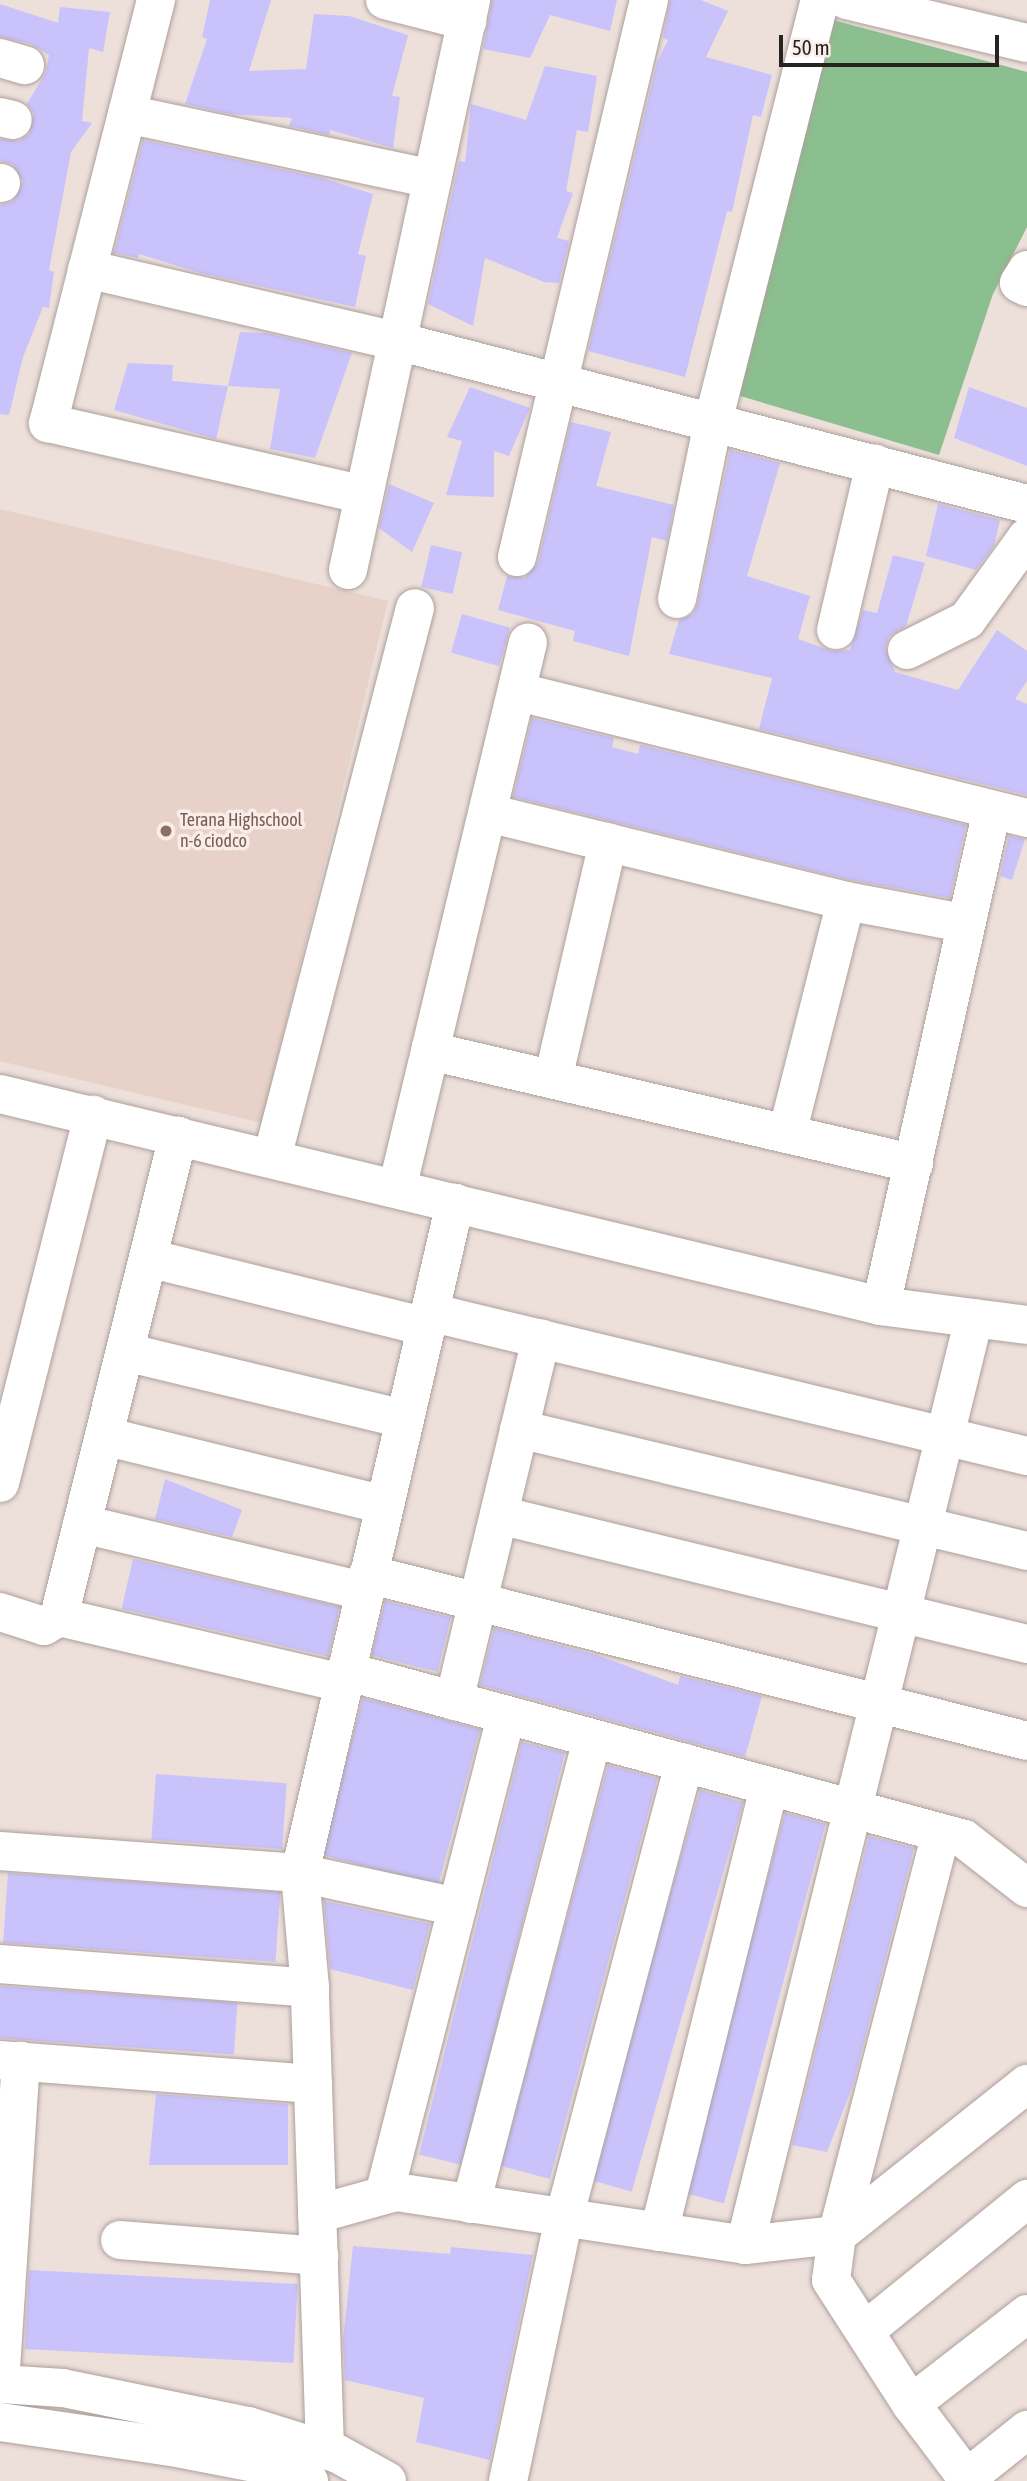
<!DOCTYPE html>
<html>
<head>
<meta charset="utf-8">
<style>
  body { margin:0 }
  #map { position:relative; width:1027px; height:2481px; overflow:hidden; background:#eddfda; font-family:"Asap Condensed",sans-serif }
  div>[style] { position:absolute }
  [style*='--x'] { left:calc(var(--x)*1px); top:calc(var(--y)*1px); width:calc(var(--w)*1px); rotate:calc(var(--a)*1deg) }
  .built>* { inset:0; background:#e7d1c9 }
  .green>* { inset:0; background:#8bbf8f }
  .building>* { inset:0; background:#cac2fb; transform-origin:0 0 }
  .roads { filter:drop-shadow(0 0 2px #ada09c) drop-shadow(0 0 2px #ada09c) }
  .minor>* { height:38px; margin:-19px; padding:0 19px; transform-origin:19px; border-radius:19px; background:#fff }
  .dots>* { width:19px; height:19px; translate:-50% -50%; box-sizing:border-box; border:4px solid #faece7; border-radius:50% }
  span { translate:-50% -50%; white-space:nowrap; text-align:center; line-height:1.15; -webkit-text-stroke:7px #faece7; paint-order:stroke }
  .education-label { font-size:18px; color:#785e54 }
  .left { translate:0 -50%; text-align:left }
  .scale { position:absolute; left:779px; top:35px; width:220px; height:32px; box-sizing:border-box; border:4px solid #282321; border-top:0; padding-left:9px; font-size:21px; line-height:24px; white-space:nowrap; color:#282321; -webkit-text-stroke:5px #faece7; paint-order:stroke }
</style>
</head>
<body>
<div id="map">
  <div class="built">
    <i style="clip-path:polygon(0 509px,388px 601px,262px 1123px,0 1061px)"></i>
  </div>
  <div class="green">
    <i style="clip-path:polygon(833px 20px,1027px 72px,1027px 227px,993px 294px,939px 455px,737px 395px)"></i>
  </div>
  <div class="building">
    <i style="clip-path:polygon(210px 0,271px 0,249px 71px,306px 69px,314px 14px,349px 16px,408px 35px,392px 96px,400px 97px,393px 148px,330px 130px,329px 135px,289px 126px,292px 118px,230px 114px,185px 104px,207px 39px,202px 37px)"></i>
    <i style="clip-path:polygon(492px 0,617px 0,610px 31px,550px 15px,530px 58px,483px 49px)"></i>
    <i style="clip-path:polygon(670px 0,701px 0,728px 11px,706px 57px,772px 75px,761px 117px,753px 115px,732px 212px,727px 211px,685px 377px,588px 351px,657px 62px,668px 40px,663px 38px)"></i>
    <i style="clip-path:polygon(0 4px,58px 23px,60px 7px,110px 12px,103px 52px,89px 48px,82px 121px,92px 123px,71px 152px,49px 270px,54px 272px,49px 308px,43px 307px,23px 357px,9px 415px,0 414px,0 205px,12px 202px,23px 182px,12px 164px,0 161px,0 139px,19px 141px,29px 134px,34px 114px,27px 104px,46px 72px,49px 55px,31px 44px,0 37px)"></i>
    <i style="clip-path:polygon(545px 66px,597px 76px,588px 132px,577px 130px,566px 191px,573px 193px,557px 238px,569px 241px,559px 283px,544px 282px,485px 258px,473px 326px,428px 304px,459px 161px,465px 162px,471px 104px,526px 120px)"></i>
    <i style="clip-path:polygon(143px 140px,322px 178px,373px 194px,358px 254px,366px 256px,355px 307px,200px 273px,139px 254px,138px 258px,114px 253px)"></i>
    <i style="clip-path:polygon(240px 332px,266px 333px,352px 353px,315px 458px,270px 449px,280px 389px,228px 386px)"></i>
    <i style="clip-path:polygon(128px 363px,173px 365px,172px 381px,228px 386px,216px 439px,114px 410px)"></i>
    <i style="clip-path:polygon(470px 387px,530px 408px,509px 456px,494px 451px,494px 497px,446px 495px,462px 441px,447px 437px)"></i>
    <i style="clip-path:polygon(969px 387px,1027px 408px,1027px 466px,954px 438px)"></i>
    <i style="clip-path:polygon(571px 422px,611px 432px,596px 486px,674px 505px,667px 541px,652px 537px,629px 656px,573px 641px,575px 631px,498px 610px,507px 576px,524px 578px,538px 563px)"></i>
    <i style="clip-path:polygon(730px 450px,780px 463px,747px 576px,810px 596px,798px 639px,832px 651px,850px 650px,863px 610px,877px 613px,893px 555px,925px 563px,906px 626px,889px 637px,885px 648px,895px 672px,958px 690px,997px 630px,1027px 651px,1027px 681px,1015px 699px,1027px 704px,1027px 795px,759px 729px,772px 678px,669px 654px,679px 620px,693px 614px,698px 603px)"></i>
    <i style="clip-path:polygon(389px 484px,434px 503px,412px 552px,379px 528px)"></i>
    <i style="clip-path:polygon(938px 504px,1000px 520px,994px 546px,976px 570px,926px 556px)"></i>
    <i style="left:431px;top:545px;width:32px;height:43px;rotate:13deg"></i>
    <i style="left:462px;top:614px;width:50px;height:40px;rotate:16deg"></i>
    <i style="clip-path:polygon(532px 718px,614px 738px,612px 747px,638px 754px,640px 745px,966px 825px,950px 898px,851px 880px,513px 797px)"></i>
    <i style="clip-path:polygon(1009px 836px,1025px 839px,1012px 880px,1000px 876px)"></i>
    <i style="clip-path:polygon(165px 1479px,242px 1510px,232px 1537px,155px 1519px)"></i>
    <i style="left:133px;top:1559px;width:212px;height:51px;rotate:13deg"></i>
    <i style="left:385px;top:1601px;width:68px;height:56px;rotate:14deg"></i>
    <i style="clip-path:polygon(494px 1628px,597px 1655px,678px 1685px,680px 1676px,762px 1696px,745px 1757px,480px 1685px)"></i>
    <i style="left:363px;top:1698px;width:121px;height:162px;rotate:15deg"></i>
    <i style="left:522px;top:1742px;width:44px;height:425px;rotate:14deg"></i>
    <i style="left:608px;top:1765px;width:51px;height:415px;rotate:15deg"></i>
    <i style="left:156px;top:1774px;width:131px;height:66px;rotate:4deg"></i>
    <i style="left:700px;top:1790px;width:45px;height:405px;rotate:16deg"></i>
    <i style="left:785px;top:1813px;width:42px;height:393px;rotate:15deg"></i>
    <i style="clip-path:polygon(869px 1836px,914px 1848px,853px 2085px,827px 2152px,792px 2145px)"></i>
    <i style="left:8px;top:1873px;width:273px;height:70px;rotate:4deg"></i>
    <i style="clip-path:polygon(324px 1901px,430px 1924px,413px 1990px,330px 1969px)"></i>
    <i style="left:0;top:1986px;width:238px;height:52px;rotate:4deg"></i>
    <i style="clip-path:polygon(156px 2094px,288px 2104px,288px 2165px,149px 2165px)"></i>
    <i style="clip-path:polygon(353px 2246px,450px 2254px,451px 2247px,533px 2255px,490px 2460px,416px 2442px,424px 2398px,345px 2380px,343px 2340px)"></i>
    <i style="left:29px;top:2270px;width:269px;height:79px;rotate:3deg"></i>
  </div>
  <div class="roads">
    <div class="minor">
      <i style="--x:156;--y:0;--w:437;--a:104.3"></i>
      <i style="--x:48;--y:423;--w:324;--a:12.8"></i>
      <i style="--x:385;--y:0;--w:85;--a:14.4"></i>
      <i style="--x:846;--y:0;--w:186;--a:13.4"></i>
      <i style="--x:0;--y:58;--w:26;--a:16"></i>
      <i style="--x:127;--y:114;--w:312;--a:12"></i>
      <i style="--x:0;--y:117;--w:13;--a:13"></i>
      <i style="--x:0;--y:183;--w:1;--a:0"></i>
      <i style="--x:87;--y:269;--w:318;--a:13.1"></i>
      <i style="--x:397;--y:341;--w:651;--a:14.51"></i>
      <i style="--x:1027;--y:270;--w:15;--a:122"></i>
      <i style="--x:1019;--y:283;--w:9;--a:27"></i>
      <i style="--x:517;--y:557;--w:572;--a:-76.67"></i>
      <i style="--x:348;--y:570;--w:583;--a:-77.82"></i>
      <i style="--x:677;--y:599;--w:181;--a:-78.5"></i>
      <i style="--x:713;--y:422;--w:435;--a:-75.8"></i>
      <i style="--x:836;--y:630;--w:171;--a:-76.8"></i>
      <i style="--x:907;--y:650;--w:67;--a:-26.6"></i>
      <i style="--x:967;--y:620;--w:102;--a:-54.1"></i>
      <i style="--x:519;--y:692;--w:523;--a:13.93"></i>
      <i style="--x:488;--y:813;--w:369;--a:13.8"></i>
      <i style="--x:846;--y:901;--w:120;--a:10.6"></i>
      <i style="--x:430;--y:1051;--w:497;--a:13.1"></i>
      <i style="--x:553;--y:1079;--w:243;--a:-76.9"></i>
      <i style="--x:0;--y:1094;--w:906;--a:13.53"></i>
      <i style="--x:881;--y:1306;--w:147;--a:7.4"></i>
      <i style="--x:787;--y:1134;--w:240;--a:-75.8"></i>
      <i style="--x:272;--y:1158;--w:568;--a:-75.43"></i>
      <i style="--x:397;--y:1189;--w:562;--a:-76.53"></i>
      <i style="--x:148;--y:1258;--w:286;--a:13.9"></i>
      <i style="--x:881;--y:1306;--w:508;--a:-77.39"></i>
      <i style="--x:429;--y:1312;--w:615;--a:13.54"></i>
      <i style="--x:125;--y:1352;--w:288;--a:13.5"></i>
      <i style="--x:519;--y:1429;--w:522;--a:13.5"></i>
      <i style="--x:104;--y:1436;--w:288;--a:13.8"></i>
      <i style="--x:0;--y:1483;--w:380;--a:-75.8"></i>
      <i style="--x:499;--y:1515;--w:544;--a:13.73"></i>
      <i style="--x:82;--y:1524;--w:290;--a:13.4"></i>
      <i style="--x:368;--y:1574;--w:680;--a:14.22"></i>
      <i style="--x:0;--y:1612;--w:46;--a:17.7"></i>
      <i style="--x:44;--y:1626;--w:17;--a:-31"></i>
      <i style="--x:59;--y:1617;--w:496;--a:-76.1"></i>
      <i style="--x:59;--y:1617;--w:292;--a:13.1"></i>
      <i style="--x:345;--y:1671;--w:641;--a:15.18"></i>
      <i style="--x:964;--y:1839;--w:80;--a:37.9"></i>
      <i style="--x:454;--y:1701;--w:373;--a:-76.5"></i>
      <i style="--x:941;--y:1833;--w:415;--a:104.5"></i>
      <i style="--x:837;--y:2235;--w:45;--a:97.6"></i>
      <i style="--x:831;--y:2280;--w:148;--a:57.2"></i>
      <i style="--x:911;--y:2404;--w:96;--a:53"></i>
      <i style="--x:0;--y:1851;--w:301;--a:4.2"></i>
      <i style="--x:300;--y:1873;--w:161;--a:12.2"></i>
      <i style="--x:0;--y:1964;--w:311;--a:4.4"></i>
      <i style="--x:0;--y:2060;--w:314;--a:4.4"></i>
      <i style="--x:384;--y:2195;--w:495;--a:-75.7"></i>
      <i style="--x:471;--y:2204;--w:481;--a:-75.4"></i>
      <i style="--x:317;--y:2214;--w:82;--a:-15.6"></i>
      <i style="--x:396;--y:2192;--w:353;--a:8.6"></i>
      <i style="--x:745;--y:2245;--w:93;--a:-6.2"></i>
      <i style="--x:837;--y:2235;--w:243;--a:-38.5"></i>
      <i style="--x:659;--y:2232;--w:459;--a:-76.1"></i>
      <i style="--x:120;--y:2240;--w:200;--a:4.6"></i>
      <i style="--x:745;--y:2245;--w:955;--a:-76.12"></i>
      <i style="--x:866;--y:2330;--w:208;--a:-39.1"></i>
      <i style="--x:0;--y:2384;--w:63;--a:3.6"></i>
      <i style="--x:63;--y:2388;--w:189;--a:11.6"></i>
      <i style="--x:248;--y:2426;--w:94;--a:17.3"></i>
      <i style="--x:338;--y:2454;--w:56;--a:28.9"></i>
      <i style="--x:0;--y:2384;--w:324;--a:-86.3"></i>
      <i style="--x:911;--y:2404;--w:147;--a:-37.8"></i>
      <i style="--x:0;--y:2422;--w:174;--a:8.3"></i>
      <i style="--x:172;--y:2447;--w:111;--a:10.9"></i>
      <i style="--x:281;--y:2468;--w:31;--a:25"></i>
      <i style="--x:325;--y:2449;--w:461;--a:-91.9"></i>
      <i style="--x:310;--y:1988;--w:115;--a:-95"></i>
      <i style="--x:300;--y:1873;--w:688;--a:-76.97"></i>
      <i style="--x:967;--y:2478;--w:77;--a:-38.7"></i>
      <i style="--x:508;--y:2481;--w:269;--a:-78"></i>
      <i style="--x:564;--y:2218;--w:471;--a:-75.2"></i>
    </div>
  </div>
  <div class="dots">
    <i style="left:166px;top:831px;background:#8d6e63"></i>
  </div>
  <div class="education-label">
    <span class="left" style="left:180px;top:831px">Terana Highschool<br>n-6 ciodco</span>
  </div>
  <div class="scale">50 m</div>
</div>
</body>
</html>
